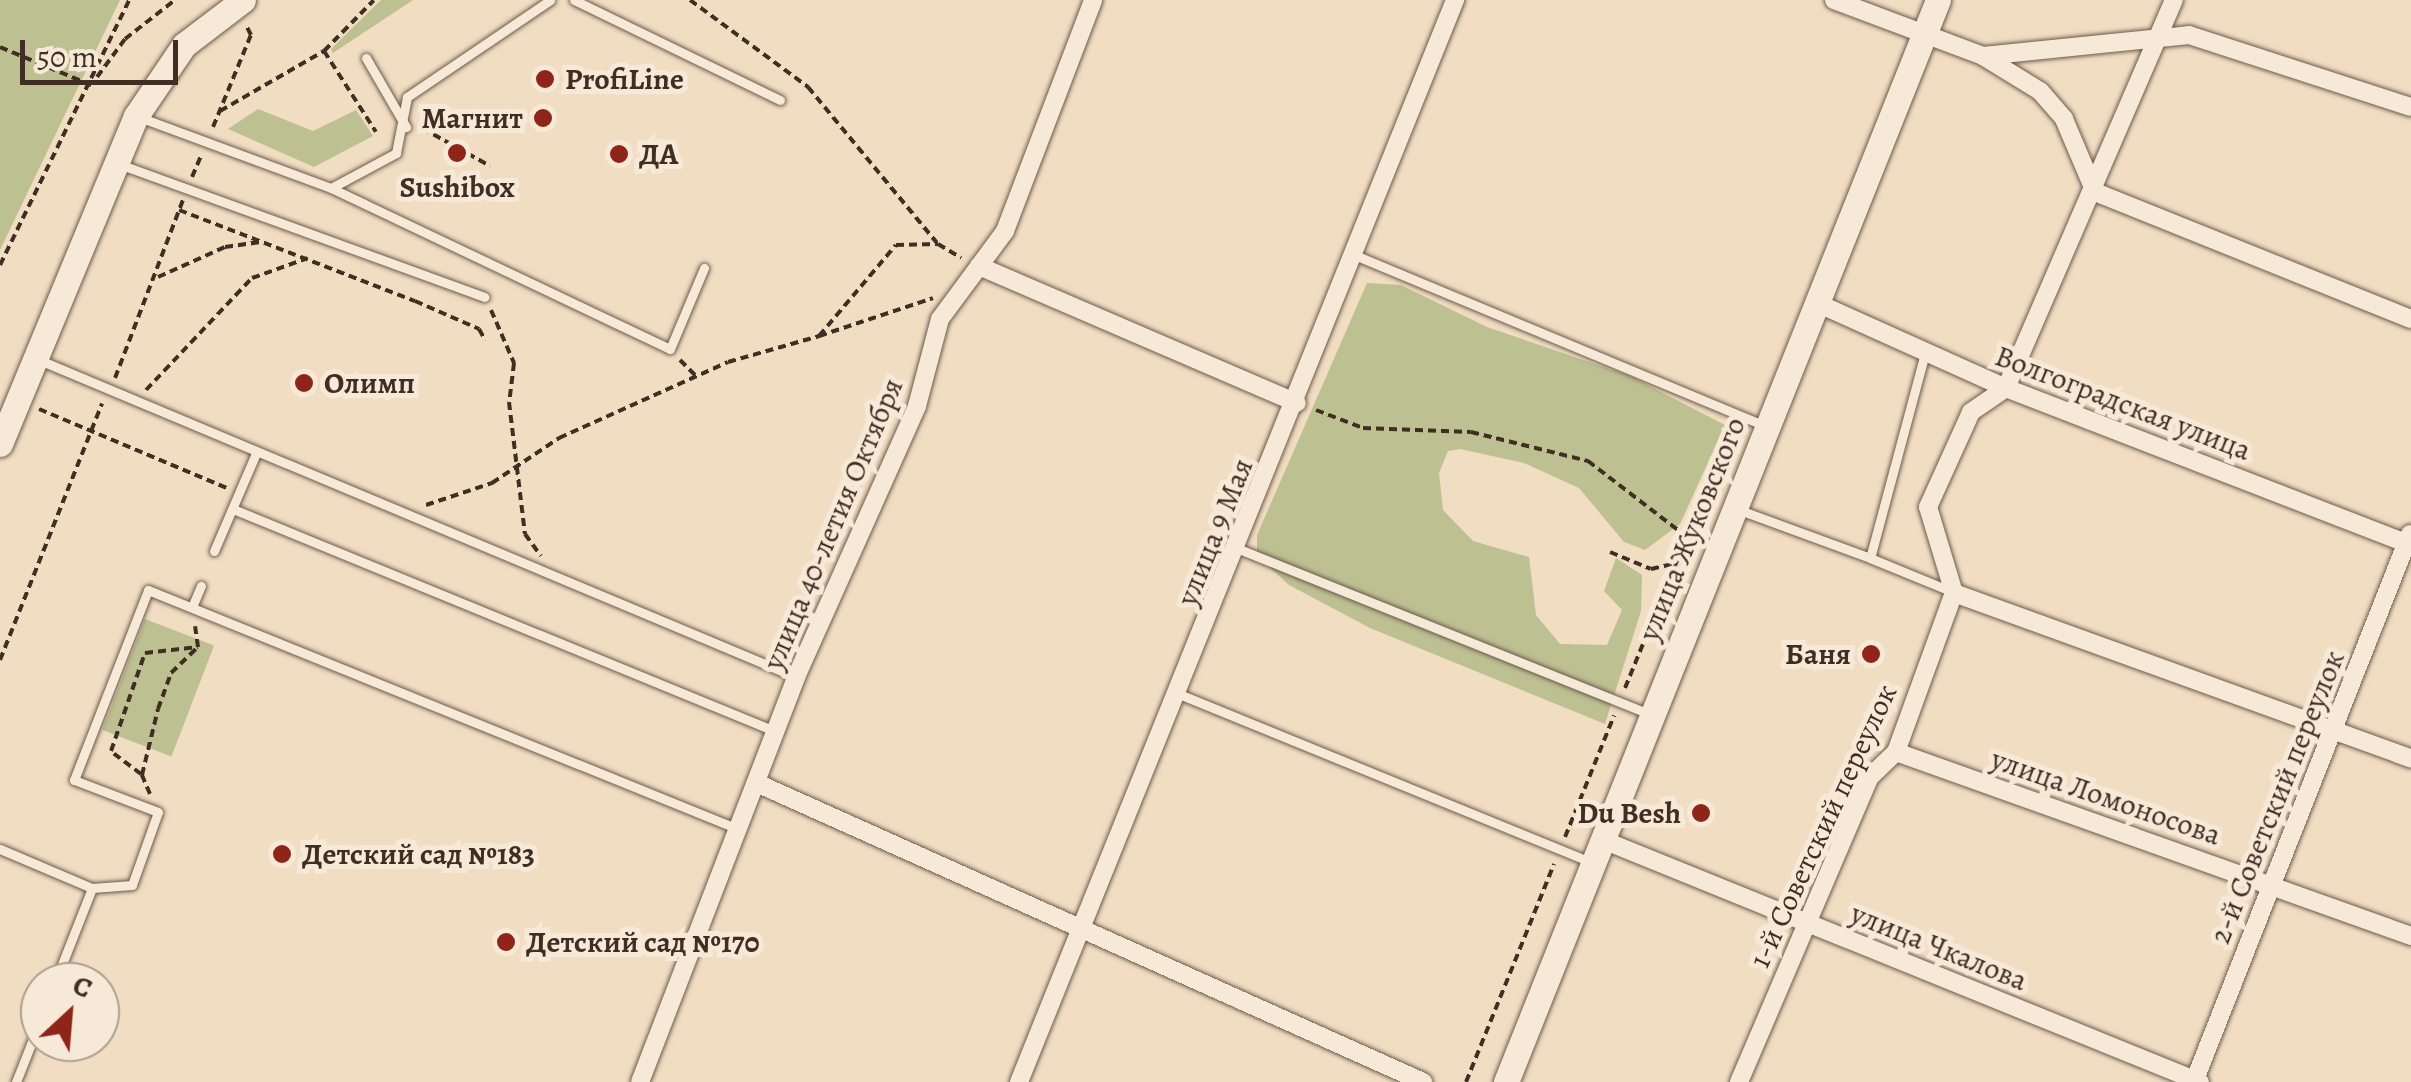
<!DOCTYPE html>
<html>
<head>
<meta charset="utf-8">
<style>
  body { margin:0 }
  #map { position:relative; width:2411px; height:1082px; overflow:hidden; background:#f1ddc2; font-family:Alegreya,serif }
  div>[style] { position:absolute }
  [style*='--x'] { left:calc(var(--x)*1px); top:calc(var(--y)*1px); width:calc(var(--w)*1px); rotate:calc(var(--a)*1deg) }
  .green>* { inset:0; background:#bdc091; transform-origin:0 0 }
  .path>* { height:4px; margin-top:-2px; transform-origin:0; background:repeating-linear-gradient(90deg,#402e23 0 8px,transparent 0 13px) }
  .roads { filter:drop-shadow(0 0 2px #6c5a4b) drop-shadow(0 0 2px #6c5a4b) }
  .lane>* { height:9px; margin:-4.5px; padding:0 4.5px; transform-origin:4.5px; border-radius:4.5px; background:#f6e9d7 }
  .street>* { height:18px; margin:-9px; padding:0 9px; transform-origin:9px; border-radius:9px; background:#f6e9d7 }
  .secondary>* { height:25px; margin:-12.5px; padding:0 12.5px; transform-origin:12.5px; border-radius:12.5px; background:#f6e9d7 }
  .dots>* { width:28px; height:28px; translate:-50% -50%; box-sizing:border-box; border:5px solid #f6e9d7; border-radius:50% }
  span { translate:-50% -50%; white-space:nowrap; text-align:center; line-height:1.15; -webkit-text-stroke:10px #f6e9d7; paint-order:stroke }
  .poi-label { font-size:30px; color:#402e23; font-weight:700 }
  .left { translate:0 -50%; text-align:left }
  .right { translate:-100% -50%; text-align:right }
  .street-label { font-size:30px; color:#402e23 }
  .north { position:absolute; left:20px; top:962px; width:100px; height:100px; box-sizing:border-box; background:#f6e9d7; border:2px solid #ad9e8f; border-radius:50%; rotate:26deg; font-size:28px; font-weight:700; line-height:40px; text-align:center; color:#402e23 }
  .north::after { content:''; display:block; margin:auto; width:35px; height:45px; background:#8f2418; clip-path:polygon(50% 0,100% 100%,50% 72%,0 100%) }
  .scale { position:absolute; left:20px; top:40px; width:158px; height:45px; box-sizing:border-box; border:5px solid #402e23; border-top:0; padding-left:12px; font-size:30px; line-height:35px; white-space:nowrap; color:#402e23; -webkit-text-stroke:8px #f6e9d7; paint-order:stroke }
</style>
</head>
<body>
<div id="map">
  <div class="green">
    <i style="clip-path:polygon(0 0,120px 0,0 250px)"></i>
    <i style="clip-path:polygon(381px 0,413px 0,333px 53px,331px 49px)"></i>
    <i style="clip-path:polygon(258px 109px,313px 131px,356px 110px,373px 136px,314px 167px,228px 129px)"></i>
    <i style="clip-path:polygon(1367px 283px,1401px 285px,1487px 327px,1630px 376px,1725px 425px,1680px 524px,1645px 550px,1624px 542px,1579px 488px,1524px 463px,1460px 449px,1448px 451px,1439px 473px,1443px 510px,1473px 541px,1529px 557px,1536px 615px,1560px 644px,1607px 645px,1622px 610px,1604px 591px,1616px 558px,1642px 575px,1641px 611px,1605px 724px,1370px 628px,1289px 585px,1257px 556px,1257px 535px)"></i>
    <i style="left:145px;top:619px;width:74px;height:119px;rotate:21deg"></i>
  </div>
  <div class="path">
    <i style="--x:690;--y:0;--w:147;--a:36.4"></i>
    <i style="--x:808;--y:87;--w:202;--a:50.4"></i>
    <i style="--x:0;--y:47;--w:99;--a:22.7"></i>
    <i style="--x:324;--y:51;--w:96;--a:57.3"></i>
    <i style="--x:97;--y:77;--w:47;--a:-53.6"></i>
    <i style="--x:125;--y:39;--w:63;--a:-38"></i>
    <i style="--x:220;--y:111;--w:120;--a:-30"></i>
    <i style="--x:324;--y:51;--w:71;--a:-45.6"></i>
    <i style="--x:213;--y:127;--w:100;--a:-67.6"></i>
    <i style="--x:251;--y:35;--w:11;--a:-117"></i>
    <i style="--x:422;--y:128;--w:78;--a:29.2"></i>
    <i style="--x:192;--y:177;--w:25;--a:-67"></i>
    <i style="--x:179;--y:210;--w:253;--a:21.1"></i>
    <i style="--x:415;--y:301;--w:70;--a:23.6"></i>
    <i style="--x:479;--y:329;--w:13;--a:61"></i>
    <i style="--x:0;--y:265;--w:295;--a:-64"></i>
    <i style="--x:158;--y:277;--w:73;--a:-24.1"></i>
    <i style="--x:225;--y:247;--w:36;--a:-8"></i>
    <i style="--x:491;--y:310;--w:58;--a:66.5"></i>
    <i style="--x:514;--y:363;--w:39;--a:97"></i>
    <i style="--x:509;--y:402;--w:133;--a:83.1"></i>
    <i style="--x:525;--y:534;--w:27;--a:54"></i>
    <i style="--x:819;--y:336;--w:120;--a:-18.4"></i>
    <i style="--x:680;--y:360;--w:24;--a:45"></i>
    <i style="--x:115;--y:378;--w:191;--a:-69.1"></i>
    <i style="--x:146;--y:390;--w:154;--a:-46.6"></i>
    <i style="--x:252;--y:278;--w:59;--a:-19.7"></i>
    <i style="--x:39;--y:409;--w:204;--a:22.8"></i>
    <i style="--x:1316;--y:410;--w:50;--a:21"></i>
    <i style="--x:1363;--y:428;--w:108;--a:2.1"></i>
    <i style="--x:1471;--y:432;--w:121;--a:13.9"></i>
    <i style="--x:1588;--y:461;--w:125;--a:37.5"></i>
    <i style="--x:426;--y:505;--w:70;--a:-18.4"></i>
    <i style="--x:492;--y:483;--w:81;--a:-33.9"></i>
    <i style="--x:559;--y:438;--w:185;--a:-24.2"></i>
    <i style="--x:728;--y:362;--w:95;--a:-15.9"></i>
    <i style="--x:819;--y:336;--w:119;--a:-49.8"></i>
    <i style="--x:896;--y:245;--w:42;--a:-1.4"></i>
    <i style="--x:938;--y:244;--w:27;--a:31"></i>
    <i style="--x:1610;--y:552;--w:44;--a:22.5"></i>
    <i style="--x:1651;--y:569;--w:26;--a:-13"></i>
    <i style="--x:0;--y:660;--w:276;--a:-68.3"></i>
    <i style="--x:1625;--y:688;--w:281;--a:-67.8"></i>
    <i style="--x:141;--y:774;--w:38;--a:-143"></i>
    <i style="--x:111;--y:751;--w:104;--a:-70.9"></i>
    <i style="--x:145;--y:653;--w:53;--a:-6.5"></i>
    <i style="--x:150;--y:794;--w:21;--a:-113"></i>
    <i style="--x:142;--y:775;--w:68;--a:-76.4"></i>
    <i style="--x:158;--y:709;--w:38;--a:-70"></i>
    <i style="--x:171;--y:673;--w:37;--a:-44"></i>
    <i style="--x:198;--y:647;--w:21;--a:-98"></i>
    <i style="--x:1565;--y:837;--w:131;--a:-68"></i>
    <i style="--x:1466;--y:1082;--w:235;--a:-68"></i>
  </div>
  <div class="roads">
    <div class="lane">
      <i style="--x:574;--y:0;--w:229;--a:25.9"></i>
      <i style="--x:366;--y:58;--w:80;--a:59.9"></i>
      <i style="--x:139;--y:117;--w:205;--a:20.3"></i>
      <i style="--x:331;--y:188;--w:74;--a:-28.3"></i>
      <i style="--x:396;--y:153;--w:57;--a:-78.9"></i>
      <i style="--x:407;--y:97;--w:173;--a:-34.1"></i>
      <i style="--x:119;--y:164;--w:389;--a:20"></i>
      <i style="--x:331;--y:188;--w:375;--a:25.4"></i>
      <i style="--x:670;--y:349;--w:88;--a:-67.2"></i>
      <i style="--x:1357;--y:256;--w:442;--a:22.6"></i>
      <i style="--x:1925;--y:353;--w:212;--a:105"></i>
      <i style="--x:1870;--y:558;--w:90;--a:22.3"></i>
      <i style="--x:37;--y:359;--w:823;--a:22.73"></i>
      <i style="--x:233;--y:509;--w:588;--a:22.29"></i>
      <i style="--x:1737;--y:509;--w:142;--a:20.2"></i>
      <i style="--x:1239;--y:549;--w:442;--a:21.9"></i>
      <i style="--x:214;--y:551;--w:107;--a:-66.8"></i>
      <i style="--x:192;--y:607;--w:23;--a:-67"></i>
      <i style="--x:1179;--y:694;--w:443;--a:22.2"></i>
      <i style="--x:0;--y:849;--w:100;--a:23"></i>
      <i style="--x:55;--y:982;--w:101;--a:-68.5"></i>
      <i style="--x:92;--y:888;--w:40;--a:-4.3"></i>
      <i style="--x:132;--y:885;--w:77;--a:-70.4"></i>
      <i style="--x:158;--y:812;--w:90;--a:-159.1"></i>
      <i style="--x:74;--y:780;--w:204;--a:-68.7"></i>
      <i style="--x:148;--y:590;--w:637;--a:22.05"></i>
      <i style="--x:16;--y:1082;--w:66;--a:-68.5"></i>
    </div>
    <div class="street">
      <i style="--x:1834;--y:0;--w:159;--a:20.6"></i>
      <i style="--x:1983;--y:56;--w:207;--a:-5.8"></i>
      <i style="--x:2189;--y:35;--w:233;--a:18"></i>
      <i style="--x:1983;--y:56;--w:67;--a:31.6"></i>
      <i style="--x:2040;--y:91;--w:37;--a:49"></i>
      <i style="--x:2064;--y:119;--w:79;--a:67"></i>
      <i style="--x:2095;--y:192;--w:341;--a:21.9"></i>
      <i style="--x:979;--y:266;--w:346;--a:23.3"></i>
      <i style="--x:1819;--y:304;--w:205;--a:24.2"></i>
      <i style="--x:2006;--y:388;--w:434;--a:21.2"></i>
      <i style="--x:1954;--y:593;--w:486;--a:19.9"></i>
      <i style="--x:1896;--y:752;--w:547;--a:19.66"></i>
      <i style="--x:761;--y:785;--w:726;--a:24.16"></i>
      <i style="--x:1603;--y:840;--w:644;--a:22.07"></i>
      <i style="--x:640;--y:1082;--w:434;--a:-68.9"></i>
      <i style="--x:796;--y:677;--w:297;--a:-65.9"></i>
      <i style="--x:917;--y:406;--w:90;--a:-75.2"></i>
      <i style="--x:940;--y:319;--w:109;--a:-53.5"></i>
      <i style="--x:1005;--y:231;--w:247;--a:-69.1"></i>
      <i style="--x:1019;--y:1082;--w:1167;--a:-68.05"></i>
      <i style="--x:1739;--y:1082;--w:332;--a:-66.8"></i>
      <i style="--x:1870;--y:777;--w:36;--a:-44"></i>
      <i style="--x:1896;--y:752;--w:169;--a:-70"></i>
      <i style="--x:1954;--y:593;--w:90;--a:-106.8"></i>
      <i style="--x:1928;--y:507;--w:104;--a:-65.6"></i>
      <i style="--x:1971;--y:412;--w:42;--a:-34.4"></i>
      <i style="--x:2006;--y:388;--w:423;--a:-66.6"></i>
      <i style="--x:2194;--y:1082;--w:589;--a:-68.49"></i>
    </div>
    <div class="secondary">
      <i style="--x:0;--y:444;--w:355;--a:-67.5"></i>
      <i style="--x:136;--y:116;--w:86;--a:-55.9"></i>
      <i style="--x:184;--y:45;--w:74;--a:-37.3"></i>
      <i style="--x:1506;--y:1082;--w:1165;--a:-68.24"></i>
    </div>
  </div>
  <div class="dots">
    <i style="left:545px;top:79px;background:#8f2418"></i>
    <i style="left:543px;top:118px;background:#8f2418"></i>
    <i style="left:457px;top:153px;background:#8f2418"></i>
    <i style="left:619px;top:154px;background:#8f2418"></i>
    <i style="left:304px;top:383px;background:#8f2418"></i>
    <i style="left:1871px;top:654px;background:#8f2418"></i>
    <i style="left:1701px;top:813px;background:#8f2418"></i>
    <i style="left:282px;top:854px;background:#8f2418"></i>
    <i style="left:506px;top:942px;background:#8f2418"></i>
  </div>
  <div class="poi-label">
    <span class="left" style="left:565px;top:79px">ProfiLine</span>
    <span class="right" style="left:523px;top:118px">Магнит</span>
    <span class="left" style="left:639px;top:154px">ДА</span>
    <span style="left:457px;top:187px">Sushibox</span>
    <span class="left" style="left:324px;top:383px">Олимп</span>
    <span class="right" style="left:1851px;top:654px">Баня</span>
    <span class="right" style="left:1681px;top:813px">Du Besh</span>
    <span class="left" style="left:302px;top:854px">Детский сад №183</span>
    <span class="left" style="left:526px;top:942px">Детский сад №170</span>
  </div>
  <div class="street-label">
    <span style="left:2123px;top:403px;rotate:21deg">Волгоградская улица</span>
    <span style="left:833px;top:524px;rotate:-67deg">улица 40-летия Октября</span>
    <span style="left:1692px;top:529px;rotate:-68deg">улица Жуковского</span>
    <span style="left:1215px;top:532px;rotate:-68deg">улица 9 Мая</span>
    <span style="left:2106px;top:797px;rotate:19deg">улица Ломоносова</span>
    <span style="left:2277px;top:797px;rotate:-68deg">2-й Советский переулок</span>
    <span style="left:1823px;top:826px;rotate:-65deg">1-й Советский переулок</span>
    <span style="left:1939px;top:947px;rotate:22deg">улица Чкалова</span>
  </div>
  <div class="north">С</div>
  <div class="scale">50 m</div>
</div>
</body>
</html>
